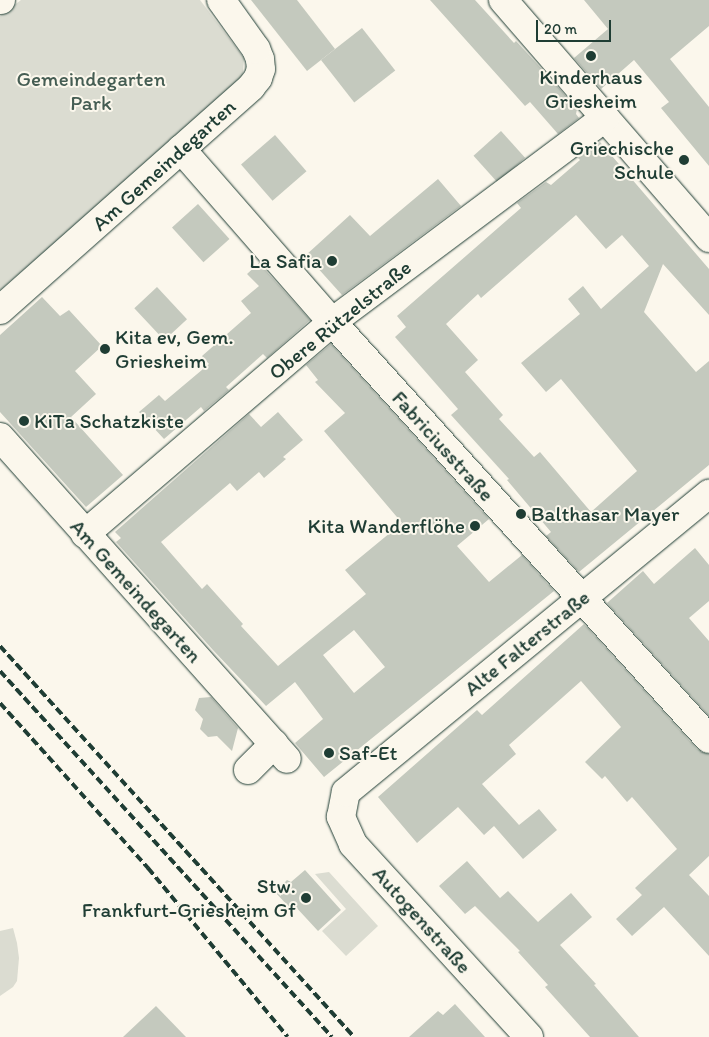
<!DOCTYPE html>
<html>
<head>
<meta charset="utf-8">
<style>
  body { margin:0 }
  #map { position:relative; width:709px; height:1037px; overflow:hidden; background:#fbf7ec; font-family:Itim,sans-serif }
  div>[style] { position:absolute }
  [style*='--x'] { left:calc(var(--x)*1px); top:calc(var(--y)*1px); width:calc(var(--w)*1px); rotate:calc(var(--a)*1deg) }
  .green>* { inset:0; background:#dbdcd1 }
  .building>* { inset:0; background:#c4c9be; transform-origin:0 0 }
  .roads { filter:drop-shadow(0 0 1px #1f3d34) drop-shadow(0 0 1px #1f3d34) }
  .minor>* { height:28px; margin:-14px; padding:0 14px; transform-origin:14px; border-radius:14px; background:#fbf7ec }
  .rail>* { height:4px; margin-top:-2px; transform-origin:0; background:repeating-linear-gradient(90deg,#1f3d34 0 8px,transparent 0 12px) }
  .dots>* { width:14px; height:14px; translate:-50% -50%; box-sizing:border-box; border:2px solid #fbf7ec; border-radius:50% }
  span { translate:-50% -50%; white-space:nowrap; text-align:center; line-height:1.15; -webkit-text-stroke:4px #fbf7ec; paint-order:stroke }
  .poi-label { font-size:21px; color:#1f3d34 }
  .right { translate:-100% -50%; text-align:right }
  .left { translate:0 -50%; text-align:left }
  .park-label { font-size:21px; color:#455d53 }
  .street-label { font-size:21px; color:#1f3d34 }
  .scale { position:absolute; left:536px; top:20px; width:75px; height:22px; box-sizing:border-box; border:2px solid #1f3d34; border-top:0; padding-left:6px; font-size:15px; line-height:18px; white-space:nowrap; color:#1f3d34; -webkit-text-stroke:4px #fbf7ec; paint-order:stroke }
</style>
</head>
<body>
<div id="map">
  <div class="green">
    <i style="clip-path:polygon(21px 0,200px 0,244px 58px,242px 82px,0 290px,0 16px)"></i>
    <i style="clip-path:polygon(329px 872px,378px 926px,346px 956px,322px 931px,346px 909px,315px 874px)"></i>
    <i style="clip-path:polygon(13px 928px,17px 943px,19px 958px,17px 981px,13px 987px,0 996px,0 931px)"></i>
  </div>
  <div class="building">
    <i style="clip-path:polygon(251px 0,297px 0,335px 49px,307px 71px)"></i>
    <i style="clip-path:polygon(430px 0,475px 0,514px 43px,516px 41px,550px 78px,577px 109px,576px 114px,579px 118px,558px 134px,530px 102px,525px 106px)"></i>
    <i style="clip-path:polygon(584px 0,709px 0,709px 26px,670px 59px,709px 107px,709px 166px,661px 108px,669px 102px,634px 60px,601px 89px,574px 58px,608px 29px)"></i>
    <i style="left:362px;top:28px;width:54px;height:52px;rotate:52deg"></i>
    <i style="left:501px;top:131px;width:36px;height:37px;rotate:48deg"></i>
    <i style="left:275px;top:135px;width:48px;height:45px;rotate:49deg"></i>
    <i style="clip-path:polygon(evenodd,600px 142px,709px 269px,709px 315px,663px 264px,644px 312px,696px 372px,709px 361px,709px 465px,579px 572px,546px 536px,551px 532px,507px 480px,509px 479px,451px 415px,458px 409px,395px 337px,406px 327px,397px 316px,521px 208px,517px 203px,546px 182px,551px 185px,580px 160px,578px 158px,600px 142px,576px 215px,606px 249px,622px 235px,649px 266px,601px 309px,583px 286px,568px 299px,580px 314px,521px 363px,546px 392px,561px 379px,637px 471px,591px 512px,540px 452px,534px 457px,499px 419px,503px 415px,465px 372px,478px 360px,446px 324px,478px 294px,481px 298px,576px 215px)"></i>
    <i style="clip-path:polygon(438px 179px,461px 206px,342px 295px,306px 255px,350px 215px,370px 236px)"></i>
    <i style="left:198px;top:204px;width:47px;height:35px;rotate:48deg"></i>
    <i style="clip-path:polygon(259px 263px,310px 320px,267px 358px,263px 354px,226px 387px,229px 390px,204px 411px,201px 407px,164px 439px,139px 412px,159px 395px,165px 401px,209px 364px,202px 356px,251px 313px,241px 301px,259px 286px,247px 274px)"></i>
    <i style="left:157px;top:287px;width:44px;height:31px;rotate:47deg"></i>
    <i style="clip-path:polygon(42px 297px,60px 316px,69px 310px,102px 346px,75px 371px,96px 394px,71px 417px,123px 475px,86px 507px,0 412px,0 335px)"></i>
    <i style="clip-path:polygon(evenodd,331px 344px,489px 519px,457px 546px,489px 582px,522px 555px,554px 591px,324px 777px,295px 743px,323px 719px,295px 682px,266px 706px,213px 650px,116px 542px,121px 538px,115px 532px,249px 414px,261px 427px,278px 412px,303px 440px,283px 457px,286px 459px,264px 478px,259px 472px,237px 491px,230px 483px,161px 542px,202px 589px,207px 584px,243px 624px,241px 626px,278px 666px,366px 594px,345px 570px,402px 523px,324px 431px,345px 413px,315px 382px,318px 380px,306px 365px,331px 344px,354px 630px,385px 667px,354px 693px,323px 655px,354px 630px)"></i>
    <i style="clip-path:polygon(695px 548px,709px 565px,709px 601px,689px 618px,709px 641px,709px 716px,607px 603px,643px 571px,654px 584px)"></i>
    <i style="clip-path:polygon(584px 624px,697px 749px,709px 754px,709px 856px,689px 875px,709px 896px,709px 956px,664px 907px,632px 936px,616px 919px,642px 895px,635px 888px,677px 849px,632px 797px,627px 802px,605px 776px,602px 779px,585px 762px,621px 727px,581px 681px,509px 745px,516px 754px,482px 784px,519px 825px,539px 809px,557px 830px,523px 859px,494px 826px,484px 835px,458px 807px,417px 843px,378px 797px,477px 710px,482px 715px)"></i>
    <i style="clip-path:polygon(211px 697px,238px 728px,232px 751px,217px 736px,208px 737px,200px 729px,203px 719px,195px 710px,199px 698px)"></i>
    <i style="clip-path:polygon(467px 861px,500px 898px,508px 891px,538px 922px,571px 893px,592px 917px,560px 945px,596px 984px,594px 985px,639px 1037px,590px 1037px,545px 987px,548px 985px,518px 952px,520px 951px,475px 906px,465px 914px,439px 886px)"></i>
    <i style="clip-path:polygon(305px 870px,341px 910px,318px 931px,294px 905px,289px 907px,275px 892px,287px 880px,291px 882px)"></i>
    <i style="clip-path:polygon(455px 1004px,485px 1037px,409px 1037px,438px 1011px,443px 1015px)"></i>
    <i style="clip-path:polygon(156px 1006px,186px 1037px,123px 1037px)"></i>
  </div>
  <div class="roads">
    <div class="minor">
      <i style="--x:0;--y:0;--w:1;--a:0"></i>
      <i style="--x:503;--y:0;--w:315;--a:49.1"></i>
      <i style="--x:181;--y:149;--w:230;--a:48.9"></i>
      <i style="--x:332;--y:322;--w:562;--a:47.88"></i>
      <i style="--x:0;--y:310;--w:336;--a:-41.6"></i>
      <i style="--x:251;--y:87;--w:11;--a:-52"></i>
      <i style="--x:258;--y:78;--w:9;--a:-72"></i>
      <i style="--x:261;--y:69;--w:10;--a:-96"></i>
      <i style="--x:260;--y:59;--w:11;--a:-112"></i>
      <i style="--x:256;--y:49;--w:60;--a:-125.5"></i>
      <i style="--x:0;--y:437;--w:431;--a:48.3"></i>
      <i style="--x:85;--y:534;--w:326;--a:-40.6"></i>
      <i style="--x:332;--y:322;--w:341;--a:-36.8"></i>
      <i style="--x:248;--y:770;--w:37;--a:-45"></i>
      <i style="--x:529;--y:1037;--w:261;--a:-132.4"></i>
      <i style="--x:353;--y:844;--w:30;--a:-114"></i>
      <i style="--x:341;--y:817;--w:25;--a:-79"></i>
      <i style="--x:346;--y:792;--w:470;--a:-39.4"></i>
    </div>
  </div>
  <div class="rail">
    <i style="--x:0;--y:646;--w:527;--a:47.84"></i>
    <i style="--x:0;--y:671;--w:494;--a:47.8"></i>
    <i style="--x:0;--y:703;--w:222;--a:48.1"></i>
    <i style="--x:148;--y:868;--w:219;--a:50.4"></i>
  </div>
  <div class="dots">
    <i style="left:591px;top:56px;background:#1f3d34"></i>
    <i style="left:684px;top:160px;background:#1f3d34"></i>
    <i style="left:332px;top:261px;background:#1f3d34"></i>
    <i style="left:105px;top:349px;background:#1f3d34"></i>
    <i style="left:24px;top:421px;background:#1f3d34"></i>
    <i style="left:521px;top:514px;background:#1f3d34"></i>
    <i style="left:475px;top:526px;background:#1f3d34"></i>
    <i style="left:329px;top:753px;background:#1f3d34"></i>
    <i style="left:306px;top:898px;background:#1f3d34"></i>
  </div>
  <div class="poi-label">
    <span style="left:591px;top:89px">Kinderhaus<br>Griesheim</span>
    <span class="right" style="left:674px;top:160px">Griechische<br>Schule</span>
    <span class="right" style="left:322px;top:261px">La Safia</span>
    <span class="left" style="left:115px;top:349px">Kita ev, Gem.<br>Griesheim</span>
    <span class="left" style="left:34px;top:421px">KiTa Schatzkiste</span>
    <span class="left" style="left:531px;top:514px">Balthasar Mayer</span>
    <span class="right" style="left:465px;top:526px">Kita Wanderflöhe</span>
    <span class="left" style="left:339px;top:753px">Saf-Et</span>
    <span class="right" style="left:296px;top:898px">Stw.<br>Frankfurt-Griesheim Gf</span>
  </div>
  <div class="park-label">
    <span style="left:91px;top:91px">Gemeindegarten<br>Park</span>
  </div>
  <div class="street-label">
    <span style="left:164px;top:165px;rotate:-42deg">Am Gemeindegarten</span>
    <span style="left:340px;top:320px;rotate:-39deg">Obere Rützelstraße</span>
    <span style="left:443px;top:446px;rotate:48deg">Fabriciusstraße</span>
    <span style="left:136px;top:591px;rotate:48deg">Am Gemeindegarten</span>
    <span style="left:527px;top:643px;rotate:-39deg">Alte Falterstraße</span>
    <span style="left:422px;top:920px;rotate:48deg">Autogenstraße</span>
  </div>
  <div class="scale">20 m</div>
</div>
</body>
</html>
